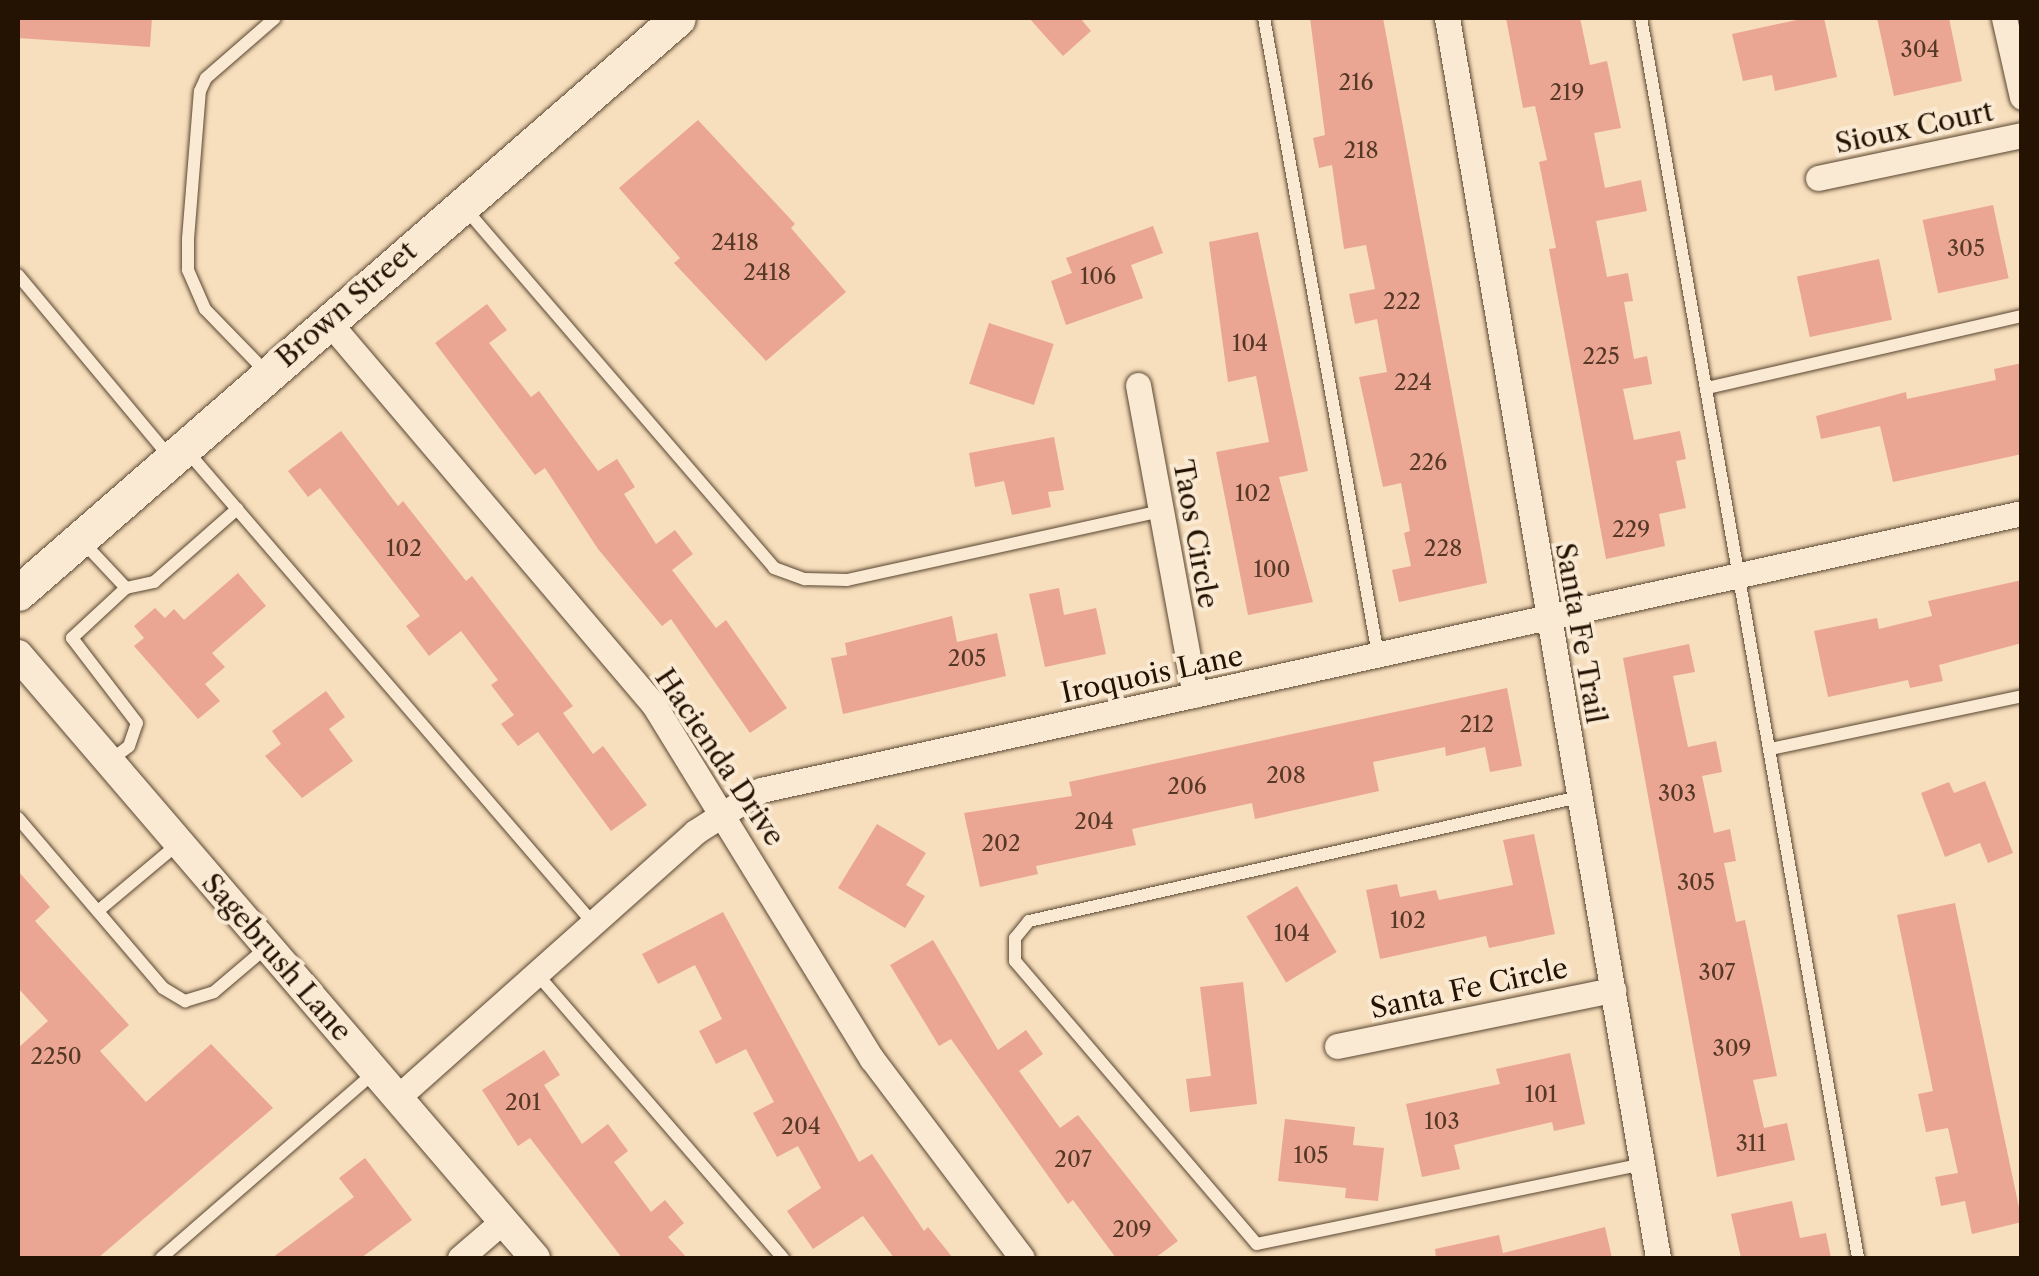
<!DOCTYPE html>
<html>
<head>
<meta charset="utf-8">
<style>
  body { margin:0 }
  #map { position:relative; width:2039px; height:1276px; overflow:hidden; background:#f7debc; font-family:"Libre Caslon Text",serif }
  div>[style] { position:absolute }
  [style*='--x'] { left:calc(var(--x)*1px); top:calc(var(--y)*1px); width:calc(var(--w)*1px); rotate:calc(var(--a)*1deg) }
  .building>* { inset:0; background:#eba693; transform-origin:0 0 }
  .roads { filter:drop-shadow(0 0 2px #594631) drop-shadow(0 0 2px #594631) }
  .service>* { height:12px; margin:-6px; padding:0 6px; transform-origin:6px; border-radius:6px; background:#faead3 }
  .minor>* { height:25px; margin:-12.5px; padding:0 12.5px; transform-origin:12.5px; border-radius:12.5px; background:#faead3 }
  .tertiary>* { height:30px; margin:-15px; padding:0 15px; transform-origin:15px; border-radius:15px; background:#faead3 }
  .secondary>* { height:35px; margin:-17.5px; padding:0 17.5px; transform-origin:17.5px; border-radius:17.5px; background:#faead3 }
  span { translate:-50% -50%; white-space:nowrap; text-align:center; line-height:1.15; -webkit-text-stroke:8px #faead3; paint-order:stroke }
  .number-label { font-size:22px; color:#563827 }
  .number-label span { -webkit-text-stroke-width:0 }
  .street-label { font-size:28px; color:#241303 }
  .frame { position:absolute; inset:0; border:20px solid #241303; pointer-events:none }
</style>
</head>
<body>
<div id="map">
  <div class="building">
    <i style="clip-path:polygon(18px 18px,152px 18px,150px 47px,18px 38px)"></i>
    <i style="clip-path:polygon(1029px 18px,1080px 18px,1091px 31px,1063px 56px)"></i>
    <i style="clip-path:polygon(1310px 18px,1383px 18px,1487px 583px,1399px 602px,1392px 570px,1411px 566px,1404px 533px,1410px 531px,1401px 483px,1383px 487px,1359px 377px,1387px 372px,1377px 319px,1355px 324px,1349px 294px,1375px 289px,1366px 245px,1344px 249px,1332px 165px,1319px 168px,1313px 138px,1325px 135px)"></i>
    <i style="clip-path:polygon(1506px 18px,1580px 18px,1590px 65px,1607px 61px,1621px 128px,1594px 133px,1605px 188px,1641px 180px,1647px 211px,1596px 221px,1607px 277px,1628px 273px,1633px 301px,1624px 302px,1634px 359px,1647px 356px,1652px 384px,1623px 389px,1634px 440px,1680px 431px,1686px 459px,1676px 461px,1686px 508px,1659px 514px,1665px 546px,1606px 559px,1549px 249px,1556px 248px,1539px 162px,1547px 160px,1535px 106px,1523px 108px)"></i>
    <i style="clip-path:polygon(1806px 18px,1824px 18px,1837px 77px,1775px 91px,1772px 75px,1743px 81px,1732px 34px)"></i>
    <i style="clip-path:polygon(1877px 18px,1949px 18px,1962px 81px,1894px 96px)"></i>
    <i style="clip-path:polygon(698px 120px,795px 224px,791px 228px,846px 292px,766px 361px,674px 263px,680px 258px,619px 188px)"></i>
    <i style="left:1993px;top:205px;width:75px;height:72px;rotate:78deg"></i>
    <i style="clip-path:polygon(1153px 226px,1163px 253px,1131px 265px,1143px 298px,1066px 325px,1051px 281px,1072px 273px,1066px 258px)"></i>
    <i style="clip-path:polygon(1258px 232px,1308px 471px,1279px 477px,1313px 602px,1248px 615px,1216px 452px,1269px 442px,1256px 376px,1228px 382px,1209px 242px)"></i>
    <i style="left:1879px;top:259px;width:62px;height:84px;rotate:78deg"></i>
    <i style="clip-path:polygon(487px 304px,507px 330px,489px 343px,531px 397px,539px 391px,598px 471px,617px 459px,635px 487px,624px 494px,656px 544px,675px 530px,693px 554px,672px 570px,716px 628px,726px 620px,787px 708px,750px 733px,671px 619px,662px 626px,598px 549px,545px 468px,535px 475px,435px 343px)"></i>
    <i style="left:989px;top:323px;width:68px;height:64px;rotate:18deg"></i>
    <i style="clip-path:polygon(2022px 363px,2022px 454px,1893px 482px,1880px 426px,1821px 439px,1816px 416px,1906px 392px,1907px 399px,1996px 380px,1994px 369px)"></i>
    <i style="clip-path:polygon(341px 431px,398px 506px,403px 501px,466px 581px,472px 576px,573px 706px,563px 713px,593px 754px,603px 746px,647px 805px,611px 831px,538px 732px,518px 746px,501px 724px,514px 715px,491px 685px,498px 680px,461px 631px,429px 656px,406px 626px,420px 616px,320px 488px,308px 497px,288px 471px)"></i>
    <i style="clip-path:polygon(1054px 437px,1064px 490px,1048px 492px,1051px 507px,1012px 515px,1004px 481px,975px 487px,969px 453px)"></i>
    <i style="clip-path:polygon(238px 573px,266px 606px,212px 653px,225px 667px,205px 684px,220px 701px,198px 719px,134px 646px,144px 638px,134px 626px,155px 608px,165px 618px,174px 609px,184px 620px)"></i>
    <i style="clip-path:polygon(2022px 580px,2022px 643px,1939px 665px,1943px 681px,1910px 688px,1908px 680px,1828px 697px,1814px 631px,1877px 618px,1879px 629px,1932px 616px,1928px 601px)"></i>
    <i style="clip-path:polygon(1059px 588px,1064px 615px,1096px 608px,1106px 654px,1045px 667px,1029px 594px)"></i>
    <i style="clip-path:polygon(952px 616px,957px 642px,997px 633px,1006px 676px,843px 714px,831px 658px,847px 655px,845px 643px)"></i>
    <i style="clip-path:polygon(1689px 644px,1695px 672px,1673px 676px,1688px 747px,1716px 741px,1722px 772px,1702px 776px,1714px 833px,1730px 829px,1736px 861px,1724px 863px,1736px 922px,1745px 920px,1777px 1076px,1753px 1080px,1764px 1128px,1787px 1123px,1795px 1160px,1717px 1177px,1623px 658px)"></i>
    <i style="clip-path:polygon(1507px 688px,1522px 766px,1490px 772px,1485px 747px,1446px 756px,1445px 747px,1373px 762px,1379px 791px,1255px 819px,1252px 803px,1132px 829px,1136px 845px,1036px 866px,1038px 874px,980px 887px,964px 813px,1072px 796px,1069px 782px)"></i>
    <i style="clip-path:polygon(326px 691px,345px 717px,329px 729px,353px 761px,302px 798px,265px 756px,281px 744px,272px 731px)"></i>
    <i style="clip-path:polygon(1985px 781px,2013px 853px,1988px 863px,1980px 843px,1945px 857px,1921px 793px,1949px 782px,1954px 793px)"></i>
    <i style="clip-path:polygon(877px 824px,926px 853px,906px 885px,925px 896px,905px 928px,838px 888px)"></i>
    <i style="clip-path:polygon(1534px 834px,1555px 934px,1489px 948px,1486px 936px,1380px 959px,1366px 890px,1397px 884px,1400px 897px,1436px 890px,1439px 900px,1513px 885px,1503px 840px)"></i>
    <i style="clip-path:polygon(18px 871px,50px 907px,35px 921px,129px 1025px,100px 1051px,146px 1102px,211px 1044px,273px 1108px,98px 1258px,18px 1258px,18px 1048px,48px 1021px,18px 988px)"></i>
    <i style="left:1297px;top:886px;width:77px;height:59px;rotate:59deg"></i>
    <i style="clip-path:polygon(1955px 903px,2022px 1222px,1972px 1234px,1965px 1201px,1941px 1206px,1935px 1177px,1958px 1173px,1948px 1128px,1926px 1132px,1918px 1094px,1933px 1091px,1897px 915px)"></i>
    <i style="clip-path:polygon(723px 912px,859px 1162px,872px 1154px,924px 1231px,928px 1227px,953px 1258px,894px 1258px,863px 1216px,813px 1249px,787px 1211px,821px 1188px,798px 1146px,777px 1157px,753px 1113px,774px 1102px,746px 1049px,716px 1064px,699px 1031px,722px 1019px,695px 965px,658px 984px,642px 954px)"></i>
    <i style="clip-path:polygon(933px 940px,998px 1050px,1026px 1030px,1043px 1054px,1019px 1071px,1060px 1128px,1078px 1115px,1178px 1241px,1155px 1258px,1116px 1258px,1073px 1200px,1068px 1204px,951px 1039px,939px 1046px,890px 965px)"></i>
    <i style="clip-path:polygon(1243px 982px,1257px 1104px,1190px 1112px,1186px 1079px,1211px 1076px,1200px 987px)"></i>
    <i style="clip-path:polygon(544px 1050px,560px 1075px,544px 1085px,582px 1144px,608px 1124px,628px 1151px,614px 1162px,651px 1212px,665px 1200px,684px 1223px,668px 1237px,687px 1258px,622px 1258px,530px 1138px,518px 1146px,482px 1090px)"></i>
    <i style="clip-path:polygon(1570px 1053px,1585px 1124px,1554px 1131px,1552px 1122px,1454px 1145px,1460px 1169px,1422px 1177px,1406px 1104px,1500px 1084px,1496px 1069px)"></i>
    <i style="clip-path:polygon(1285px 1119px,1355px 1127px,1353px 1145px,1384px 1148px,1378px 1201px,1345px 1198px,1346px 1188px,1278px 1181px)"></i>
    <i style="clip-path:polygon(365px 1158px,412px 1220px,361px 1258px,272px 1258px,354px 1197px,339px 1178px)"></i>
    <i style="clip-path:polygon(1792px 1201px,1800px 1238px,1826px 1233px,1831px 1258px,1741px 1258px,1731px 1214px)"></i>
    <i style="clip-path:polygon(1605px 1227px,1612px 1258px,1436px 1258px,1435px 1249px,1499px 1235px,1503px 1253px)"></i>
  </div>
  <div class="roads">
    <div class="service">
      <i style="--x:1264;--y:18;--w:647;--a:79.85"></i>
      <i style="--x:1641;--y:18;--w:1259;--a:80.07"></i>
      <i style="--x:463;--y:206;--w:477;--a:49.3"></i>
      <i style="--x:774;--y:568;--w:33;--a:20"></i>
      <i style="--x:805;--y:579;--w:42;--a:1.4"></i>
      <i style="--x:847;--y:580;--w:321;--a:-12.4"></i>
      <i style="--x:18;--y:275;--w:236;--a:50.2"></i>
      <i style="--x:267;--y:373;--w:89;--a:-134.1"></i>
      <i style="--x:205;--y:309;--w:43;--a:-113.6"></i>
      <i style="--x:188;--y:270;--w:31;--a:-90"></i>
      <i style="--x:188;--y:239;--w:148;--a:-85.4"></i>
      <i style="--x:200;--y:91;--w:14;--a:-65"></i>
      <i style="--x:206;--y:78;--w:91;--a:-41"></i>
      <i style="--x:1707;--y:388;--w:323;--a:-12.9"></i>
      <i style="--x:187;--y:451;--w:623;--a:49.3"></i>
      <i style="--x:81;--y:540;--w:66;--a:46.8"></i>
      <i style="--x:126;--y:588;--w:29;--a:-12"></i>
      <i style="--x:154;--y:582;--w:111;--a:-41.3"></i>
      <i style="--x:1771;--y:749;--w:257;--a:-11.9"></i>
      <i style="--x:108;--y:762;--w:26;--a:-37"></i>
      <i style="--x:129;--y:746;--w:24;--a:-71"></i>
      <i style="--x:137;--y:723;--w:107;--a:-127.4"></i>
      <i style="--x:72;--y:638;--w:74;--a:-42.8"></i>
      <i style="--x:1579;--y:797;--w:564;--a:167.29"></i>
      <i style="--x:1029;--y:921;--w:22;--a:129"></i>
      <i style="--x:1015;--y:938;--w:23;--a:90"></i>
      <i style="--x:1015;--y:961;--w:372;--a:49.5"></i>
      <i style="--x:1257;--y:1244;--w:393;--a:-11.7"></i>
      <i style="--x:18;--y:818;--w:223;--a:49.5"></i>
      <i style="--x:163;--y:988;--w:26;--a:31"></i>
      <i style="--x:185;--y:1001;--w:30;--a:-17"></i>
      <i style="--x:214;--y:992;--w:71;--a:-40.4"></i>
      <i style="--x:98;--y:911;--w:106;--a:-40"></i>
      <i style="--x:537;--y:974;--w:376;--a:49.1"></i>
      <i style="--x:161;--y:1258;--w:282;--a:-41"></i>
    </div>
    <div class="minor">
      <i style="--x:1447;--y:18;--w:1258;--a:80.34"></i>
      <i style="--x:2004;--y:18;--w:81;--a:77.2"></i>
      <i style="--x:1818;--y:178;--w:208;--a:-11.9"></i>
      <i style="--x:327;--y:320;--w:505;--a:49.66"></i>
      <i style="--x:654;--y:705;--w:416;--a:58.4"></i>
      <i style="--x:872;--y:1059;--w:249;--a:53"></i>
      <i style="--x:1138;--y:385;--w:315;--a:79.6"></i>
      <i style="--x:1337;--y:1046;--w:282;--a:-11.5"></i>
      <i style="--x:398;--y:1097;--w:398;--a:-41.7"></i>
      <i style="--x:695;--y:832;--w:78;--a:-32.5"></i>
      <i style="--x:761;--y:790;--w:1291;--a:-12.39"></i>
      <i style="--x:460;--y:1258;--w:58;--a:-40.8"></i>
    </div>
    <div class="tertiary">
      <i style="--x:18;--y:655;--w:794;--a:49.39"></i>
    </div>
    <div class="secondary">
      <i style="--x:18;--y:593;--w:875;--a:-41.06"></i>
    </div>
  </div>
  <div class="number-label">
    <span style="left:1920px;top:50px">304</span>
    <span style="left:1356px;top:83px">216</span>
    <span style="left:1567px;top:93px">219</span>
    <span style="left:1361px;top:151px">218</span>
    <span style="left:735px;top:243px">2418</span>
    <span style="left:1966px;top:249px">305</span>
    <span style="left:767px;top:273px">2418</span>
    <span style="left:1098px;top:277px">106</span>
    <span style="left:1402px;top:302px">222</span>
    <span style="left:1250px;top:344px">104</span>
    <span style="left:1601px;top:357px">225</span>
    <span style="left:1413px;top:383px">224</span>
    <span style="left:1428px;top:463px">226</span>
    <span style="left:1253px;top:494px">102</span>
    <span style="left:1631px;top:530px">229</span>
    <span style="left:404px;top:549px">102</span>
    <span style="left:1443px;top:549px">228</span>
    <span style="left:1272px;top:570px">100</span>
    <span style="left:967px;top:659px">205</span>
    <span style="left:1477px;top:725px">212</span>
    <span style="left:1286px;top:776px">208</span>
    <span style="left:1187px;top:787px">206</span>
    <span style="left:1677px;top:794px">303</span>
    <span style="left:1094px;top:822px">204</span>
    <span style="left:1001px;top:844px">202</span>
    <span style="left:1696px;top:883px">305</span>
    <span style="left:1408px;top:921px">102</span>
    <span style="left:1292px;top:934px">104</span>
    <span style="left:1717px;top:973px">307</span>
    <span style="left:1732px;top:1049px">309</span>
    <span style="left:56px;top:1057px">2250</span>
    <span style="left:1541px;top:1095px">101</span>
    <span style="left:523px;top:1103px">201</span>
    <span style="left:1442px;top:1122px">103</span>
    <span style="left:801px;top:1127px">204</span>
    <span style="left:1751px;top:1144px">311</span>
    <span style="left:1311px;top:1156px">105</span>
    <span style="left:1073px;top:1160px">207</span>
    <span style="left:1132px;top:1230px">209</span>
  </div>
  <div class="street-label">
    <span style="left:1914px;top:127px;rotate:-12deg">Sioux Court</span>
    <span style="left:346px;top:304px;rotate:-41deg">Brown Street</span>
    <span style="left:1196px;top:534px;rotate:80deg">Taos Circle</span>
    <span style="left:1581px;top:633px;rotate:80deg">Santa Fe Trail</span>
    <span style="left:1152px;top:674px;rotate:-12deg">Iroquois Lane</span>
    <span style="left:720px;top:757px;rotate:56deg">Hacienda Drive</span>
    <span style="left:277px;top:957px;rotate:49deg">Sagebrush Lane</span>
    <span style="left:1469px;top:988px;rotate:-12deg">Santa Fe Circle</span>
  </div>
  <div class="frame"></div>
</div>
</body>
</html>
